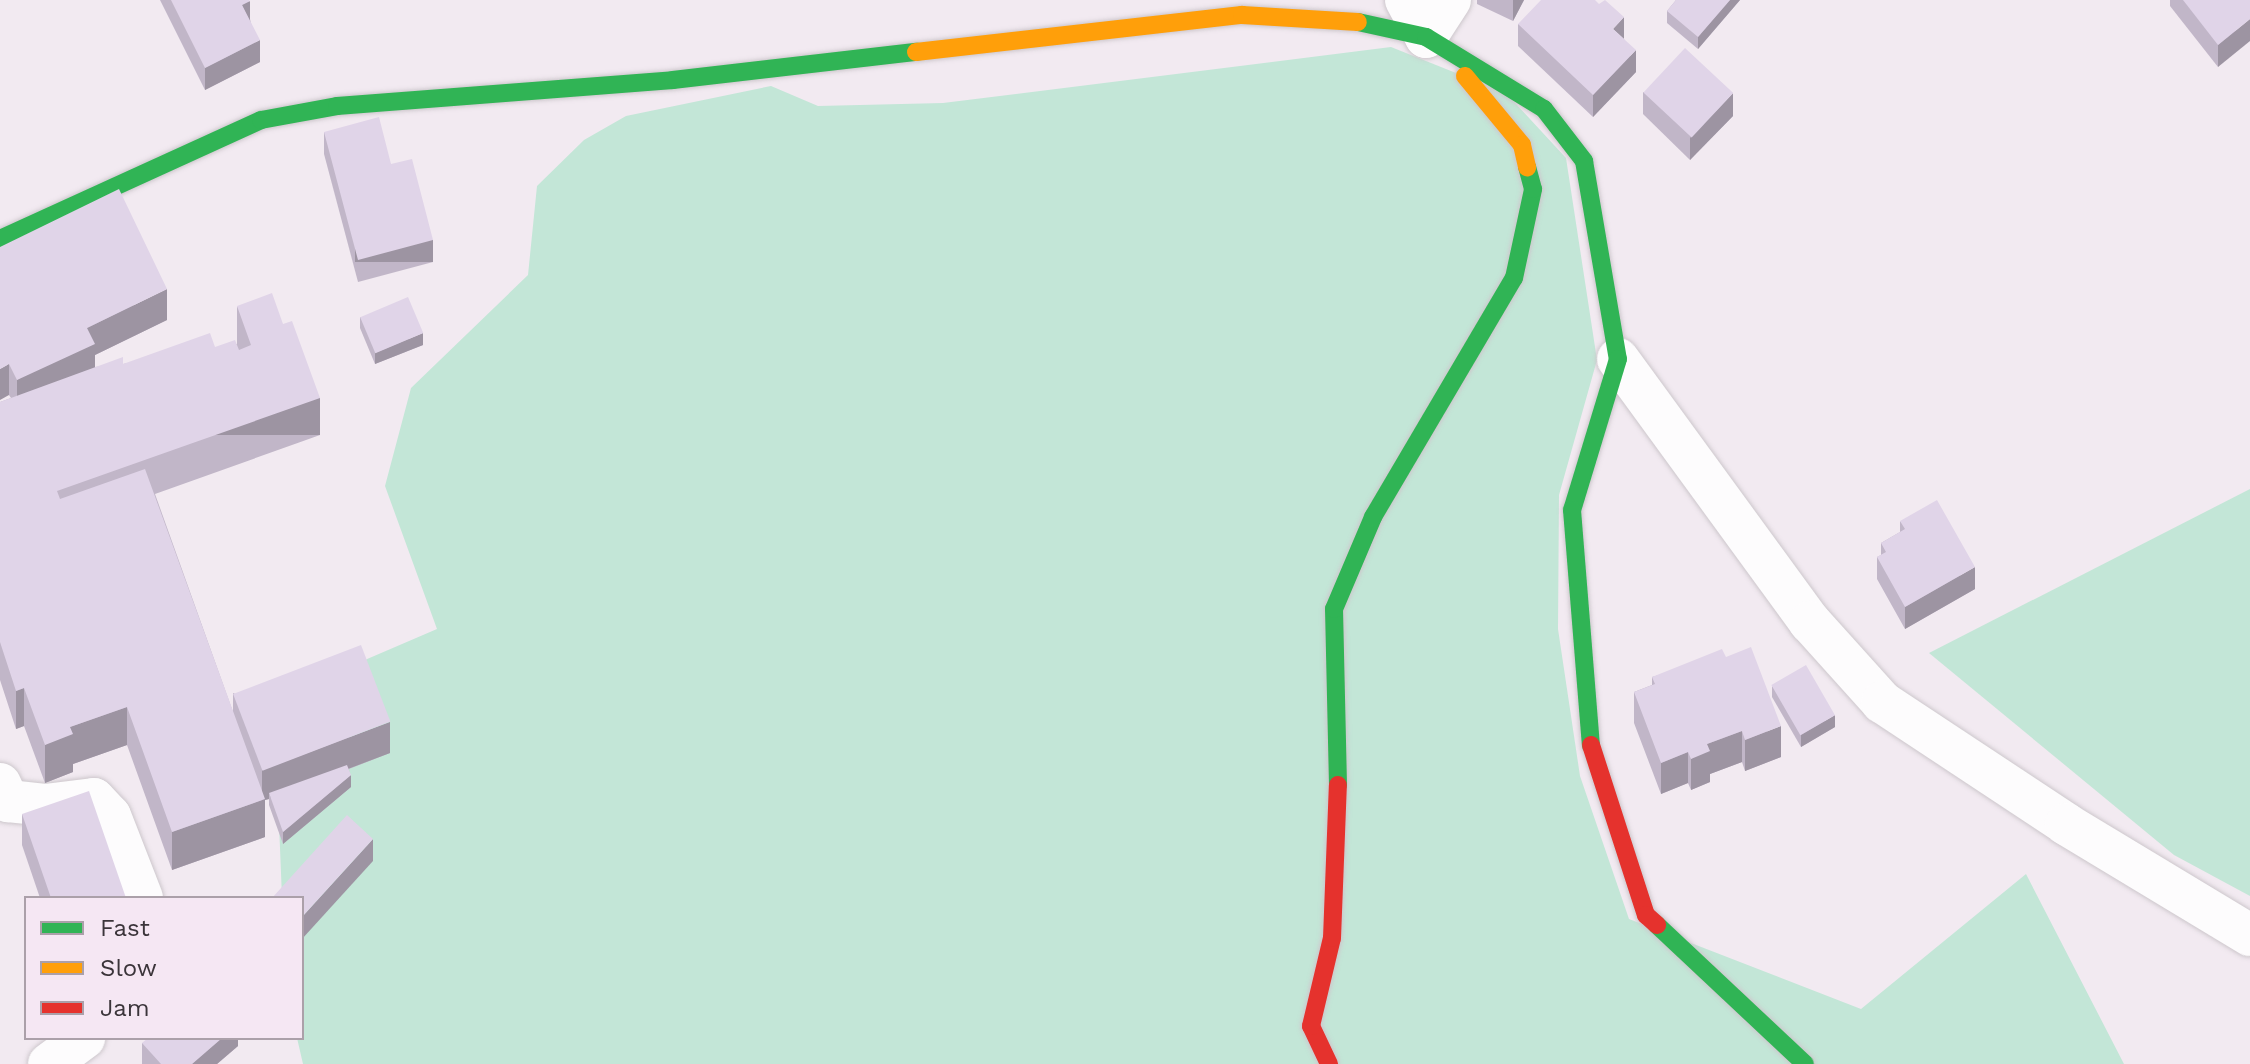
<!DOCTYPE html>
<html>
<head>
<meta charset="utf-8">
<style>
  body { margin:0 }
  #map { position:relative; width:2250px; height:1064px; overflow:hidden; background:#f2eaf1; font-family:"Work Sans",sans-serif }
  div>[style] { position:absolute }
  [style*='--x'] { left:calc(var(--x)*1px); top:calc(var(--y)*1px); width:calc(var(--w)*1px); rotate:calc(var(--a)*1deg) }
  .green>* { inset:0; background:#c3e6d7 }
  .roads { filter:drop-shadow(0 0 2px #cdc7cc) drop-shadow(0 0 2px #cdc7cc) }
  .street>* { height:42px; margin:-21px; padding:0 21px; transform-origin:21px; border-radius:21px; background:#fdfcfd }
  .fast>* { height:18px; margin:-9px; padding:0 9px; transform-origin:9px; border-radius:9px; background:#30b455 }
  .slow>* { height:18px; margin:-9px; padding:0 9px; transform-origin:9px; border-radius:9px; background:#ff9f0a }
  .jam>* { height:18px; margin:-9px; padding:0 9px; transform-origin:9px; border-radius:9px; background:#e5322d }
  .wall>* { inset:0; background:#c1b6c8 }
  .shaded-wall>* { inset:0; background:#9d94a2; transform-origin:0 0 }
  .building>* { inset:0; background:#e0d4e8; transform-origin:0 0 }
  span { translate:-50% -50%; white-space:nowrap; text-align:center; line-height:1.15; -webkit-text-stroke:8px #f5e7f3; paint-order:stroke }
  .legend { position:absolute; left:24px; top:896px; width:280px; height:144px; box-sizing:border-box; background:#f5e7f3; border:2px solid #aba0a9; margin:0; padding:10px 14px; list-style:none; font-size:24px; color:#3b353a }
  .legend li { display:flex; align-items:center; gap:16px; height:40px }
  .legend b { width:40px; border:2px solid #aba0a9 }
</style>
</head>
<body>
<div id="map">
  <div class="green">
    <i style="clip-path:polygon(1391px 47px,1506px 93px,1566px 158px,1597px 360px,1559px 495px,1558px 629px,1580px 776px,1629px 919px,1861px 1009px,2026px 874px,2124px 1064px,303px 1064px,297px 1038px,302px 1038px,302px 898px,282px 898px,274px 699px,437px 629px,385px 486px,411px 388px,528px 275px,537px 186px,584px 140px,626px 116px,771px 86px,818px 106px,943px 103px)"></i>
    <i style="clip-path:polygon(2250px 489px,2250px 896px,2174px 855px,1929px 653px)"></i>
  </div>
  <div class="roads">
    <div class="street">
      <i style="--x:1406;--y:0;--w:42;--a:61.6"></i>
      <i style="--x:1426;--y:37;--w:44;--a:-57"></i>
      <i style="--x:1618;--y:359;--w:326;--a:53.9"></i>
      <i style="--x:1810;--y:622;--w:108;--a:48"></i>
      <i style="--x:1882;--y:702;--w:221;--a:33.5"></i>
      <i style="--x:2066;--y:824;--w:215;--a:31.1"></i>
      <i style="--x:0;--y:784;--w:19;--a:65"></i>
      <i style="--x:8;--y:801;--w:37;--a:6"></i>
      <i style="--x:45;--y:805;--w:49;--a:-7"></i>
      <i style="--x:94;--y:799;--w:23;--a:47"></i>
      <i style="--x:110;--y:816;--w:88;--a:68.7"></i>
      <i style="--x:49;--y:1064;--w:44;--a:-36.6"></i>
    </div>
    <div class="fast">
      <i style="--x:1358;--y:22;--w:70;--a:12.4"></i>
      <i style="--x:1426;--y:37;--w:138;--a:31.4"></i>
      <i style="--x:1544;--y:109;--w:66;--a:52.4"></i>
      <i style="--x:1584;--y:161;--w:201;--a:80.3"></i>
      <i style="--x:1618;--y:359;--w:158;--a:106.9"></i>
      <i style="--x:1572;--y:510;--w:236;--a:85.4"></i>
      <i style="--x:0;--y:239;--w:287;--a:-24.5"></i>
      <i style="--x:261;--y:120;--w:77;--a:-10.4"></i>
      <i style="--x:337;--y:106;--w:337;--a:-4.4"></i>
      <i style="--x:673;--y:80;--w:245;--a:-6.6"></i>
      <i style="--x:1338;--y:785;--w:176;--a:-91.3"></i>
      <i style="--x:1334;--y:609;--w:100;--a:-67"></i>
      <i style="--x:1373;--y:517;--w:277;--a:-59.5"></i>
      <i style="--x:1514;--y:278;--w:91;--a:-77.9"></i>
      <i style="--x:1533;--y:189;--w:23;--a:-105"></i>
      <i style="--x:1657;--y:925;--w:203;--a:43.2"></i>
    </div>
    <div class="slow">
      <i style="--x:916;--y:52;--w:328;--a:-6.5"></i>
      <i style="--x:1242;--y:15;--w:116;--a:3.5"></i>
      <i style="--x:1465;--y:76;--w:89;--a:50.4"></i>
      <i style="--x:1522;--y:145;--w:23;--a:77"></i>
    </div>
    <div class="jam">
      <i style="--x:1591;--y:745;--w:179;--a:72.1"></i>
      <i style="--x:1646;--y:915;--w:15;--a:42"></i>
      <i style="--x:1329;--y:1064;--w:42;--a:-115.3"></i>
      <i style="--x:1311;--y:1026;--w:90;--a:-76.6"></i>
      <i style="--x:1332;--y:938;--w:153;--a:-87.8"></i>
    </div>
  </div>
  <div class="wall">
    <i style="clip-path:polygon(160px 0,249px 0,250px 19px,260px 62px,205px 90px)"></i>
    <i style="clip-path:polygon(1477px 0,1524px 0,1513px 21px,1477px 4px)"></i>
    <i style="clip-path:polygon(1676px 0,1740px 0,1698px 49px,1667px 23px,1667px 11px)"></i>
    <i style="clip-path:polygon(2170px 0,2250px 0,2218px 67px,2170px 6px)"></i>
    <i style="clip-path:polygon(1518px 24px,1624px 39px,1636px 72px,1593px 117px,1518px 46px)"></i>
    <i style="clip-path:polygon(1643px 92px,1733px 116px,1690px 160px,1643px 114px)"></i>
    <i style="clip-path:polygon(324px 132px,391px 164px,433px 262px,358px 282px,324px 154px)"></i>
    <i style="clip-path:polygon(0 247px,167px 320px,95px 355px,95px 367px,123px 364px,237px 344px,237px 306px,320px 435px,155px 494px,233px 712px,233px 693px,390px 753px,349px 769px,351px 787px,283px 844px,269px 805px,269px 799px,265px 800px,265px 837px,172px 870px,127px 745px,73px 764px,73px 772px,45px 783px,24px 726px,16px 729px,0 680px,0 402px,11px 398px,9px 395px)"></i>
    <i style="clip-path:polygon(360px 317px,423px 345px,375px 364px,360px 328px)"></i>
    <i style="clip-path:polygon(1900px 521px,1975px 589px,1905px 629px,1877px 579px,1877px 557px,1881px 555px,1881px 543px,1900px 532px)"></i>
    <i style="clip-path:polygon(1726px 657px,1781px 757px,1745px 771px,1742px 762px,1710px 774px,1710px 782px,1691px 790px,1688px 783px,1661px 794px,1634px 723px,1634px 692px,1652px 685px,1652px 677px)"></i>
    <i style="clip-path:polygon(1772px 686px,1835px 727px,1801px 747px,1772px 697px)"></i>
    <i style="clip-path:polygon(22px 814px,126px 898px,40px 898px,22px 845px)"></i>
    <i style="clip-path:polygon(238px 1038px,238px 1046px,217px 1064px,142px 1064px,142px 1043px)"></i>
  </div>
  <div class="shaded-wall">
    <i style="clip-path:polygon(1513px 0,1524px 0,1513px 21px)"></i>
    <i style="clip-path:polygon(1730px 0,1740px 0,1698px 49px,1698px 37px)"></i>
    <i style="clip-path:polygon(250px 1px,250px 23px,242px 5px)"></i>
    <i style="clip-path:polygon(1624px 17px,1624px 39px,1613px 29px)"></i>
    <i style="clip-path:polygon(2250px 19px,2250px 41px,2218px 67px,2218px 45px)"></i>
    <i style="clip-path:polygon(260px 40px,260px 62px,205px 90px,205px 68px)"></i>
    <i style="clip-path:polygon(1636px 50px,1636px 72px,1593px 117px,1593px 95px)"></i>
    <i style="clip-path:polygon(1733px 93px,1733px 116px,1690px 160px,1690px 138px)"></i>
    <i style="left:433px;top:240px;width:22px;height:78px;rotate:90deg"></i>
    <i style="clip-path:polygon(167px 289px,167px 320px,95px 355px,95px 375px,17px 411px,17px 380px,87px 328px)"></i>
    <i style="clip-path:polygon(423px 333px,423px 345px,375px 364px,375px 353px)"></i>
    <i style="clip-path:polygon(9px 364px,9px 395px,0 400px,0 369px)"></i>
    <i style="left:320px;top:398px;width:37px;height:279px;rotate:90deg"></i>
    <i style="clip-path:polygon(1975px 567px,1975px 589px,1905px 629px,1905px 607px)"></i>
    <i style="clip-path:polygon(24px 688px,24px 726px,16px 729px,16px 691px)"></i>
    <i style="clip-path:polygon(127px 707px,127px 745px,73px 764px,73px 772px,45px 783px,45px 745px,70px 727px)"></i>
    <i style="clip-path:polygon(1835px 715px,1835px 727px,1801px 747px,1801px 735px)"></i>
    <i style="clip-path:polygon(390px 722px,390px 753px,271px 798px,269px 793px,269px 799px,265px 800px,265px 837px,172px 870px,172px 832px,262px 800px,262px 770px)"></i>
    <i style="clip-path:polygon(1781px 726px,1781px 757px,1745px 771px,1745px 740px)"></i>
    <i style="clip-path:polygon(1742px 731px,1742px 762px,1710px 774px,1710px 782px,1691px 790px,1691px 759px,1707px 744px)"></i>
    <i style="clip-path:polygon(1688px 752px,1688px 783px,1661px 794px,1661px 763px)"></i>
    <i style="clip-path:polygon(351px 775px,351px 787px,283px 844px,283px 832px)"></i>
    <i style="clip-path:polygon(373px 839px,373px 861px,302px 939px,302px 917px)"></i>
    <i style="clip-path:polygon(222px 1038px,238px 1038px,238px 1046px,217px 1064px,192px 1064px)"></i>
  </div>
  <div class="building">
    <i style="clip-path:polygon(171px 0,249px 0,250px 1px,242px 5px,260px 40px,205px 68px)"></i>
    <i style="clip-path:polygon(1541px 0,1595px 0,1599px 4px,1605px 0,1624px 17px,1613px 29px,1636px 50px,1593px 95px,1518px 24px)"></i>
    <i style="clip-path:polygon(1676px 0,1730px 0,1698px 37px,1667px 11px)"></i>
    <i style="clip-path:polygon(2183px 0,2250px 0,2250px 19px,2218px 45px)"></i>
    <i style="left:1685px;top:48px;width:66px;height:61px;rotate:43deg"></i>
    <i style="clip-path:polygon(379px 117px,391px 164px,412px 159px,433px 240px,358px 260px,324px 132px)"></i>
    <i style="clip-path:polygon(119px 189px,167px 289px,87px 328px,95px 344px,17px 380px,9px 364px,0 369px,0 247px)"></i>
    <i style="clip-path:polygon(272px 293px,283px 324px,292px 321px,320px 398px,57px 491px,60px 499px,145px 469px,265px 799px,172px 832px,127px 707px,70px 727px,73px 734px,45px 745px,24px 688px,16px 691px,0 642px,0 402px,123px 357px,123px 364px,210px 333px,215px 347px,235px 340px,239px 350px,251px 345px,237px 306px)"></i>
    <i style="left:408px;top:297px;width:39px;height:52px;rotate:67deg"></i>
    <i style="clip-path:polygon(1937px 500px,1975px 567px,1905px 607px,1877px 557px,1886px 552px,1881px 543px,1905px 529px,1900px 521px)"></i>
    <i style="left:361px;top:645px;width:82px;height:137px;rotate:69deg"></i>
    <i style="clip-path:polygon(1751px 647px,1781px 726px,1745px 740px,1742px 731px,1707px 744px,1710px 751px,1691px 759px,1688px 752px,1661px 763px,1634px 692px,1655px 684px,1652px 677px,1722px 649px,1726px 657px)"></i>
    <i style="left:1806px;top:665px;width:58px;height:40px;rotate:60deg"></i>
    <i style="clip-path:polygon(347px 765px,351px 775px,283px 832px,269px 793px)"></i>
    <i style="clip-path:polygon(89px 791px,126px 898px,51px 898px,22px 814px)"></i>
    <i style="clip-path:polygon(347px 815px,373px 839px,302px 917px,302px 898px,272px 898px)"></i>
    <i style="clip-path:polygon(148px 1038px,222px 1038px,192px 1064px,161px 1064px,142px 1043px)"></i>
  </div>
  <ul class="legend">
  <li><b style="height:10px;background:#30b455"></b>Fast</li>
  <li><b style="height:10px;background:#ff9f0a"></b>Slow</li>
  <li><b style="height:10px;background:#e5322d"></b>Jam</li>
  </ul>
</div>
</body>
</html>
